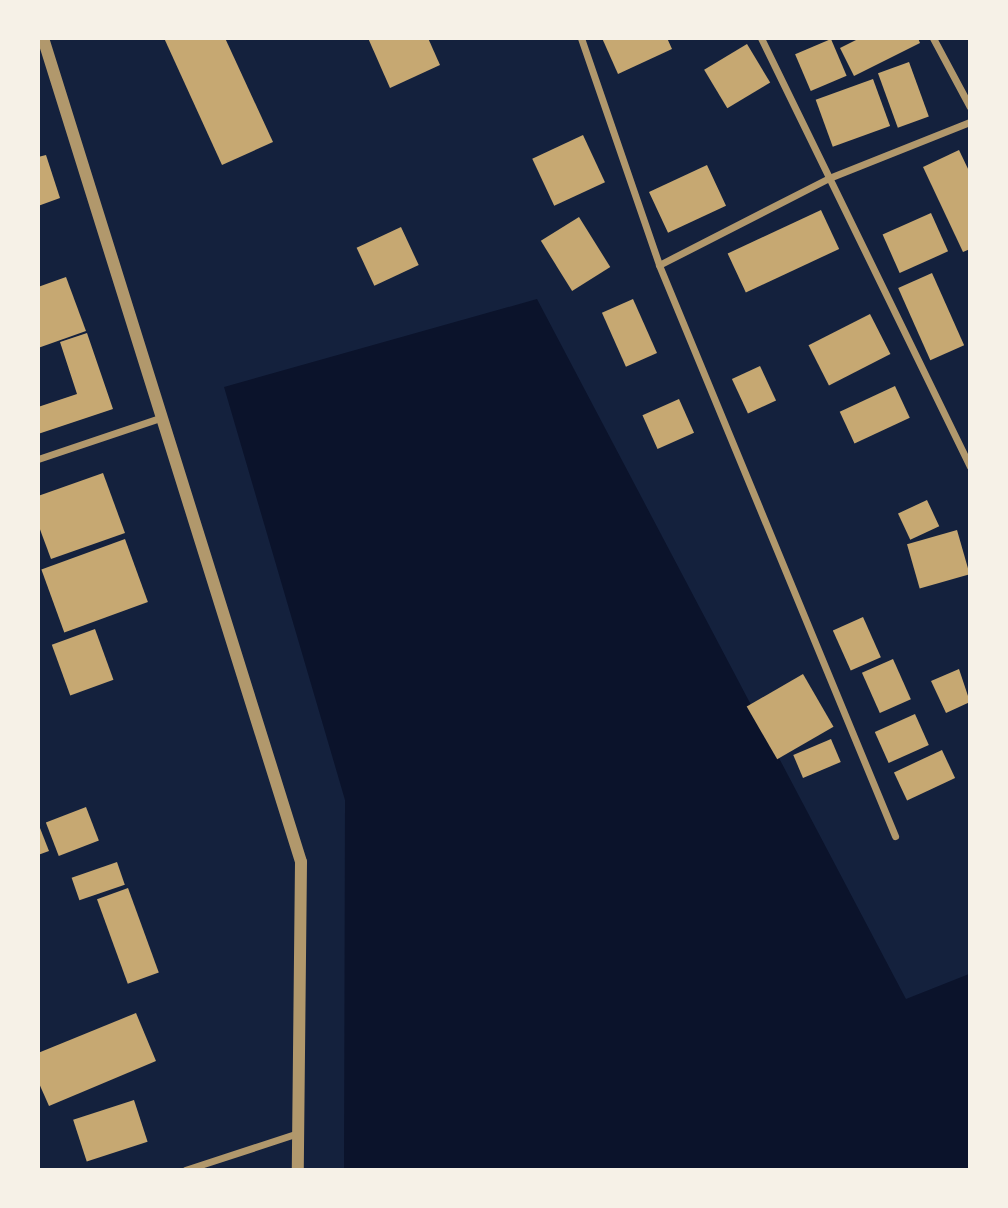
<!DOCTYPE html>
<html>
<head>
<meta charset="utf-8">
<style>
  body { margin:0 }
  #map { position:relative; width:1008px; height:1208px; overflow:hidden; background:#14213d; font-family:Raleway,sans-serif }
  div>[style] { position:absolute }
  [style*='--x'] { left:calc(var(--x)*1px); top:calc(var(--y)*1px); width:calc(var(--w)*1px); rotate:calc(var(--a)*1deg) }
  .water>* { inset:0; background:#0b132b }
  .building>* { inset:0; background:#c6a872; transform-origin:0 0 }
  .minor>* { height:7px; margin:-3.5px; padding:0 3.5px; transform-origin:3.5px; border-radius:3.5px; background:#b1986c }
  .tertiary>* { height:12px; margin:-6px; padding:0 6px; transform-origin:6px; border-radius:6px; background:#b1986c }
  span { translate:-50% -50%; white-space:nowrap; text-align:center; line-height:1.15; -webkit-text-stroke:7px #f6f1e7; paint-order:stroke }
  .frame { position:absolute; inset:0; border:40px solid #f6f1e7; pointer-events:none }
</style>
</head>
<body>
<div id="map">
  <div class="water">
    <i style="clip-path:polygon(537px 299px,906px 999px,969px 974px,969px 1169px,344px 1169px,345px 800px,224px 387px)"></i>
  </div>
  <div class="building">
    <i style="clip-path:polygon(164px 38px,225px 38px,273px 142px,222px 165px)"></i>
    <i style="clip-path:polygon(368px 38px,428px 38px,440px 65px,390px 88px)"></i>
    <i style="clip-path:polygon(602px 38px,667px 38px,672px 49px,618px 74px)"></i>
    <i style="clip-path:polygon(860px 38px,918px 38px,920px 43px,854px 76px,840px 48px)"></i>
    <i style="left:831px;top:39px;width:40px;height:39px;rotate:67deg"></i>
    <i style="left:747px;top:44px;width:45px;height:50px;rotate:59deg"></i>
    <i style="left:909px;top:62px;width:58px;height:33px;rotate:70deg"></i>
    <i style="left:873px;top:79px;width:50px;height:61px;rotate:70deg"></i>
    <i style="left:583px;top:135px;width:52px;height:56px;rotate:65deg"></i>
    <i style="clip-path:polygon(959px 150px,970px 173px,970px 249px,963px 252px,923px 167px)"></i>
    <i style="clip-path:polygon(46px 155px,60px 198px,38px 206px,38px 157px)"></i>
    <i style="left:707px;top:165px;width:45px;height:64px;rotate:65deg"></i>
    <i style="left:821px;top:210px;width:43px;height:103px;rotate:65deg"></i>
    <i style="left:931px;top:213px;width:42px;height:53px;rotate:66deg"></i>
    <i style="left:579px;top:217px;width:59px;height:45px;rotate:58deg"></i>
    <i style="left:401px;top:227px;width:42px;height:49px;rotate:65deg"></i>
    <i style="left:932px;top:273px;width:79px;height:37px;rotate:66deg"></i>
    <i style="clip-path:polygon(66px 277px,86px 331px,38px 348px,38px 287px)"></i>
    <i style="left:633px;top:299px;width:59px;height:34px;rotate:66deg"></i>
    <i style="left:870px;top:314px;width:45px;height:69px;rotate:63deg"></i>
    <i style="clip-path:polygon(87px 333px,113px 409px,38px 434px,38px 407px,77px 394px,60px 342px)"></i>
    <i style="left:760px;top:366px;width:38px;height:31px;rotate:65deg"></i>
    <i style="left:895px;top:386px;width:35px;height:61px;rotate:65deg"></i>
    <i style="left:679px;top:399px;width:37px;height:40px;rotate:66deg"></i>
    <i style="clip-path:polygon(103px 473px,125px 533px,51px 559px,38px 524px,38px 496px)"></i>
    <i style="left:927px;top:500px;width:29px;height:32px;rotate:65deg"></i>
    <i style="left:957px;top:530px;width:46px;height:52px;rotate:74deg"></i>
    <i style="left:125px;top:539px;width:67px;height:89px;rotate:70deg"></i>
    <i style="left:863px;top:617px;width:44px;height:33px;rotate:66deg"></i>
    <i style="left:95px;top:629px;width:54px;height:46px;rotate:70deg"></i>
    <i style="left:893px;top:659px;width:44px;height:34px;rotate:66deg"></i>
    <i style="clip-path:polygon(959px 669px,970px 702px,946px 713px,931px 681px)"></i>
    <i style="left:803px;top:674px;width:61px;height:65px;rotate:60deg"></i>
    <i style="left:915px;top:714px;width:34px;height:44px;rotate:66deg"></i>
    <i style="left:831px;top:739px;width:25px;height:41px;rotate:67deg"></i>
    <i style="left:942px;top:750px;width:31px;height:53px;rotate:65deg"></i>
    <i style="left:86px;top:807px;width:36px;height:43px;rotate:69deg"></i>
    <i style="clip-path:polygon(38px 823px,49px 851px,38px 855px)"></i>
    <i style="left:117px;top:862px;width:24px;height:48px;rotate:71deg"></i>
    <i style="left:128px;top:888px;width:90px;height:33px;rotate:70deg"></i>
    <i style="clip-path:polygon(136px 1013px,156px 1061px,49px 1106px,38px 1081px,38px 1053px)"></i>
    <i style="left:134px;top:1100px;width:44px;height:64px;rotate:72deg"></i>
  </div>
  <div class="minor">
    <i style="--x:581;--y:38;--w:240;--a:71"></i>
    <i style="--x:659;--y:265;--w:618;--a:67.54"></i>
    <i style="--x:761;--y:38;--w:477;--a:64"></i>
    <i style="--x:933;--y:38;--w:78;--a:61.8"></i>
    <i style="--x:659;--y:265;--w:191;--a:-27.1"></i>
    <i style="--x:829;--y:178;--w:152;--a:-21.7"></i>
    <i style="--x:38;--y:459;--w:129;--a:-18.6"></i>
    <i style="--x:185;--y:1170;--w:119;--a:-18.1"></i>
  </div>
  <div class="tertiary">
    <i style="--x:43;--y:38;--w:863;--a:72.61"></i>
    <i style="--x:301;--y:862;--w:308;--a:90.6"></i>
  </div>
  <div class="frame"></div>
</div>
</body>
</html>
